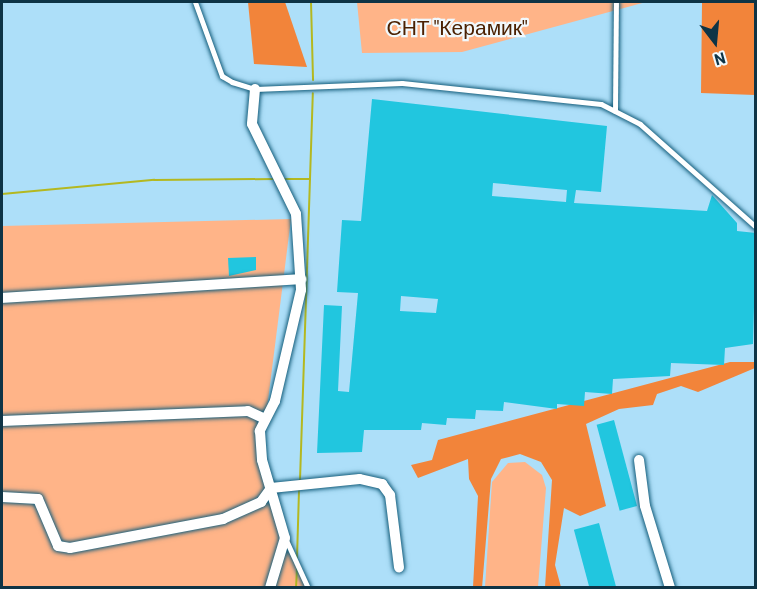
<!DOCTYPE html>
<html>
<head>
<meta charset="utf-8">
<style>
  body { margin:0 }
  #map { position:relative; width:757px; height:589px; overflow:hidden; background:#addff9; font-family:Barlow,sans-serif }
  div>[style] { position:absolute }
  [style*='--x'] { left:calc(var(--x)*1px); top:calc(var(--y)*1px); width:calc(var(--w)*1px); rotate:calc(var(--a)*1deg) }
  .green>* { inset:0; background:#ffb488 }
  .forest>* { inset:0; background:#f2843a }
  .stream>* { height:2px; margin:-1px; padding:0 1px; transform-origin:1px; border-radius:1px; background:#b4b820 }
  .building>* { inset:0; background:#21c6df; transform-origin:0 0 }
  .roads { filter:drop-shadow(0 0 2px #155e7c) drop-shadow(0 0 2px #155e7c) }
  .lane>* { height:5px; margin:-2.5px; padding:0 2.5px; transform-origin:2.5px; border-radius:2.5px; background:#fff }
  .street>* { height:10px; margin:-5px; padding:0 5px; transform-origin:5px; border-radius:5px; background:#fff }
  span { translate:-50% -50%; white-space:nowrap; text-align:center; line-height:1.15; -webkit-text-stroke:4.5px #f1f9fd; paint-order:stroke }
  .park-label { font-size:21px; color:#4b2102 }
  .frame { position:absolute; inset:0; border:3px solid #0e3446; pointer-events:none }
  .north { position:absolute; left:685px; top:12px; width:60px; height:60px; -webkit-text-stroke:4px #f1f9fd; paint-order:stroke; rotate:164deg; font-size:16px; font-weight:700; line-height:24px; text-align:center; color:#0e3446 }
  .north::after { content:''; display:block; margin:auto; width:21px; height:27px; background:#0e3446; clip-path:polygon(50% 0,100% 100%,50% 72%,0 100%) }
</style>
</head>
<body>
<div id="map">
  <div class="green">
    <i style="clip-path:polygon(357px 2px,646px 2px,462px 52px,362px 53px)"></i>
    <i style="clip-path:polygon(291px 219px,261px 456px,306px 587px,2px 587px,2px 226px)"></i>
    <i style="clip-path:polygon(525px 462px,542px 475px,546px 488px,538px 587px,485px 587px,492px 482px,508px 463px)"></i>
  </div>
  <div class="forest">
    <i style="clip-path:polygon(248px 2px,285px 2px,307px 67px,254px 64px)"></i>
    <i style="clip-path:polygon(682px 2px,755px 2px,755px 95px,701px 93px,702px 3px)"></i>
    <i style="clip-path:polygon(730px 362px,755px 362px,755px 368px,698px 392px,681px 386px,657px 394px,653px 405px,619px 409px,586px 424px,606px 506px,580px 516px,564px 508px,555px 565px,561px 587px,545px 587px,552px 480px,541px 462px,520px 454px,501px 459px,491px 479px,482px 588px,473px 587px,478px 496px,469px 479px,468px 459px,418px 478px,411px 465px,432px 460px,438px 440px)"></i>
  </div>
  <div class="stream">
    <i style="--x:311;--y:2;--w:78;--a:88.5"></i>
    <i style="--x:283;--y:179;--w:27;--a:0"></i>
    <i style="--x:2;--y:194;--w:153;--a:-5.3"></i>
    <i style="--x:154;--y:180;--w:120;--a:-0.5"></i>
    <i style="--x:300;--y:480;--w:387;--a:-88.1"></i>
    <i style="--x:297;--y:558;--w:69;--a:-88.3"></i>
    <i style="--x:296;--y:588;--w:21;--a:-87"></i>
  </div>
  <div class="building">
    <i style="clip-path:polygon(evenodd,372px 99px,607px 126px,601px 192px,576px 190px,574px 203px,707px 211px,712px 195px,737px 223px,737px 231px,756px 233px,753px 344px,725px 348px,724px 365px,671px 363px,670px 376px,613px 379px,612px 394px,585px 392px,584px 406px,557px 404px,557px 409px,504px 402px,503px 411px,476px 410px,475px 419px,447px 418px,446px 425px,422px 423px,421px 430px,364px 430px,362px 452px,317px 453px,324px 305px,342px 306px,338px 391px,349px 392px,358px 293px,337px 292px,342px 220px,361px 221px,372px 99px,493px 183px,567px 190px,566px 202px,492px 196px,493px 183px,372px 99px,401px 296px,438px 299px,436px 313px,400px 311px,401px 296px)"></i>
    <i style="clip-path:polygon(256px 257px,256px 270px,229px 276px,228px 258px)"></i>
    <i style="left:614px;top:420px;width:89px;height:18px;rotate:75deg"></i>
    <i style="left:599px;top:523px;width:67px;height:26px;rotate:75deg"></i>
  </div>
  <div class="roads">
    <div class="lane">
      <i style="--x:195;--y:2;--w:79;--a:70"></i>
      <i style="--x:222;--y:76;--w:12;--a:31"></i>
      <i style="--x:232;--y:82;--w:24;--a:17"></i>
      <i style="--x:255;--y:89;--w:147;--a:-2.3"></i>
      <i style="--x:402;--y:83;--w:200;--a:6"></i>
      <i style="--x:601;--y:104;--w:44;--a:27.1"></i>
      <i style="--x:640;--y:124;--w:155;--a:41.6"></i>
      <i style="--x:615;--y:111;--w:109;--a:-89.5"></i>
      <i style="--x:286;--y:540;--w:53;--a:65.4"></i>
    </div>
    <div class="street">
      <i style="--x:255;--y:89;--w:35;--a:95"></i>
      <i style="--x:252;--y:124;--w:100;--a:63.9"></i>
      <i style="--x:296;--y:214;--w:76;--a:86.2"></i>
      <i style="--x:301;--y:290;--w:114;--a:103.2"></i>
      <i style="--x:275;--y:401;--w:34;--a:117"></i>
      <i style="--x:260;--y:431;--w:29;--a:86"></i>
      <i style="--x:262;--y:460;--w:81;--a:73.6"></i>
      <i style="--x:285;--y:538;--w:52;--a:106.7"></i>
      <i style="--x:2;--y:298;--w:300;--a:-3.6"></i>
      <i style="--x:2;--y:421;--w:246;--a:-2.3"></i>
      <i style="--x:248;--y:411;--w:19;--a:25"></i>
      <i style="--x:639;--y:460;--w:46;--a:82.6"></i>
      <i style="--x:645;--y:506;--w:86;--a:73"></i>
      <i style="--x:271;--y:488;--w:89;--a:-5.8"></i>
      <i style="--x:360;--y:479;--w:23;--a:13"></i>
      <i style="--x:382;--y:484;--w:14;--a:54"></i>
      <i style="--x:390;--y:495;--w:73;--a:82.9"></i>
      <i style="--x:2;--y:497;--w:36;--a:3"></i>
      <i style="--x:38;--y:499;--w:51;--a:66.9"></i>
      <i style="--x:58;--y:546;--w:12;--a:9"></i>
      <i style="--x:70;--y:548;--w:156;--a:-10.7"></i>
      <i style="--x:223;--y:519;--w:42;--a:-24.1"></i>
      <i style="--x:261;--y:502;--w:17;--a:-54"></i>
    </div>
  </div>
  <div class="park-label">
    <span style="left:457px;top:27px">СНТ "Керамик"</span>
  </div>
  <div class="frame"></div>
  <div class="north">N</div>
</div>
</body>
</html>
